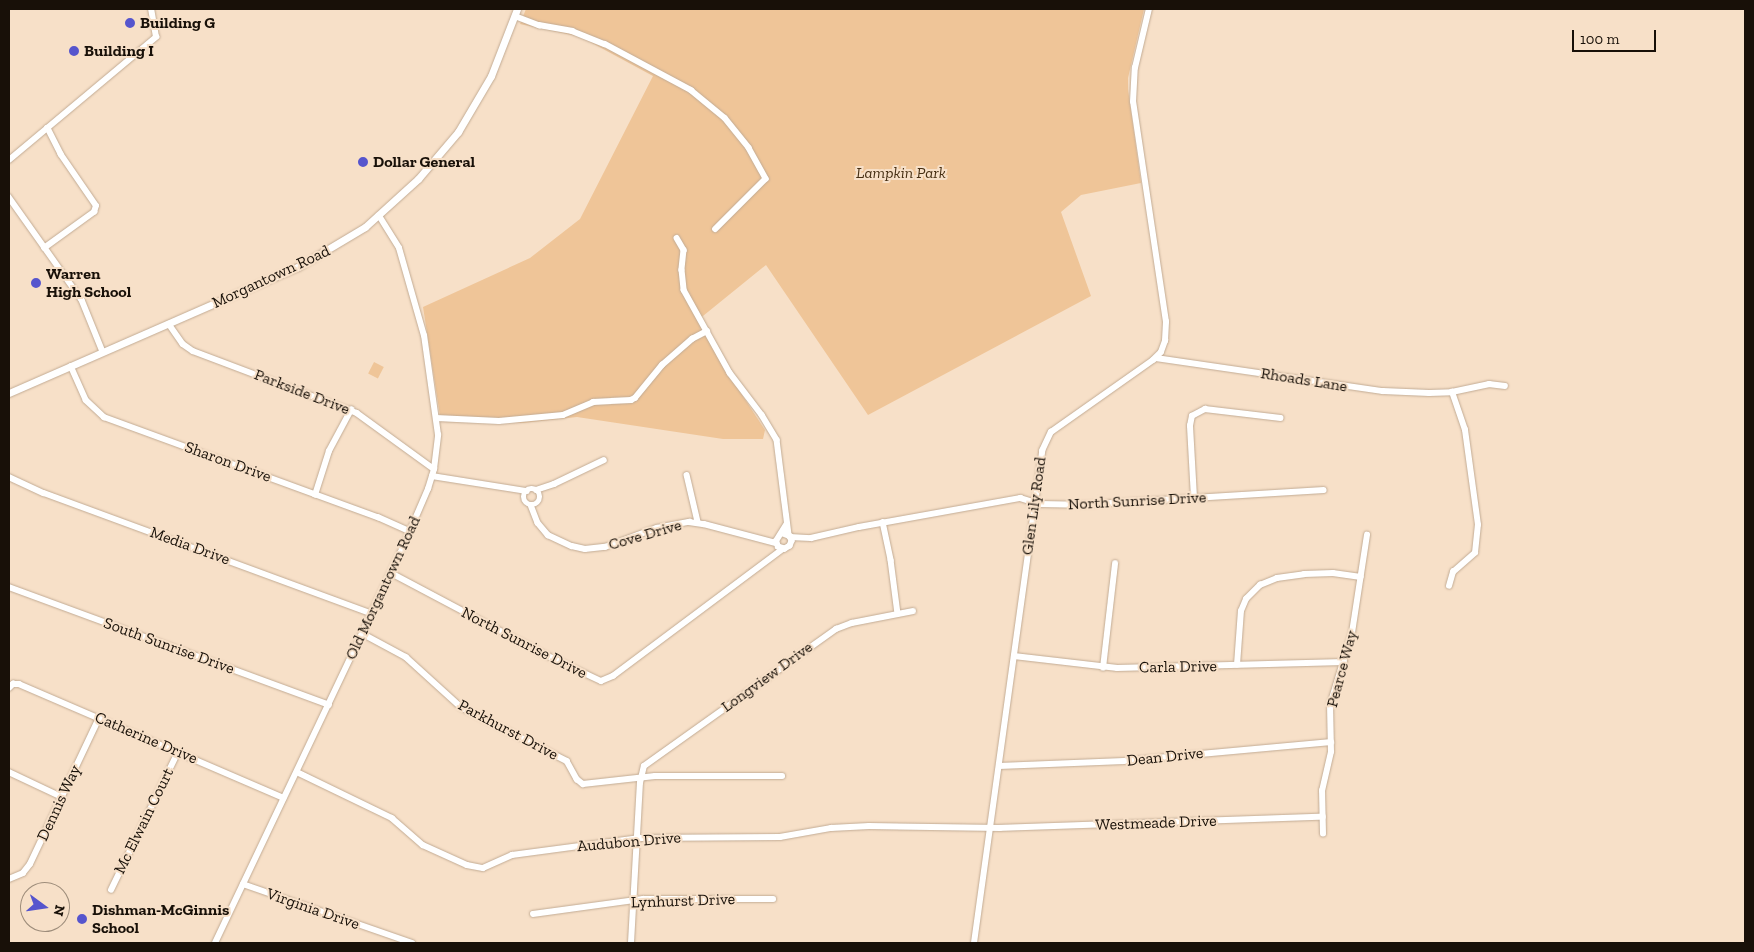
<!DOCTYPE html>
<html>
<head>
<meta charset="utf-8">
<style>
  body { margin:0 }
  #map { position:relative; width:1754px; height:952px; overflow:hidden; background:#f7e0c8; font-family:"Zilla Slab",serif }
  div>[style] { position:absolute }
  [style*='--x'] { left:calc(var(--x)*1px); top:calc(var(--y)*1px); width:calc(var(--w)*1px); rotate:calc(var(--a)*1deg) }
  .green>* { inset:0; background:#efc598; transform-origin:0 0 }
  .roads { filter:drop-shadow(0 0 1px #c2ab94) drop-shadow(0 0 1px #c2ab94) }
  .minor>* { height:5.5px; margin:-2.75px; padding:0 2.75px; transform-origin:2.75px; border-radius:2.75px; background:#fff }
  .minor>.ring { margin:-2.75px; padding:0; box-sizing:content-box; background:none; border:5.5px solid #fff; border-radius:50% }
  .major>* { height:7px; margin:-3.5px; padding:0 3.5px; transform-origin:3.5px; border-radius:3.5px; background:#fff }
  .dots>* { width:14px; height:14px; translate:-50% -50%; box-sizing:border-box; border:2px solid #f7e0c8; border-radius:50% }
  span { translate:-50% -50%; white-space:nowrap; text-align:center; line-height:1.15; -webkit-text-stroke:4px #f7e0c8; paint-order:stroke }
  .poi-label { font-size:16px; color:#181008; font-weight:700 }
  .left { translate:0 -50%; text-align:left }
  .park-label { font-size:16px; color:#462f13; font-style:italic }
  .street-label { font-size:16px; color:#181008 }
  .frame { position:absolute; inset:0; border:10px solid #181008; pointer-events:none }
  .north { position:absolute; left:20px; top:882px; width:50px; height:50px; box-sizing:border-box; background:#f7e0c8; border:1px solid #9e8d7b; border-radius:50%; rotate:104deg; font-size:14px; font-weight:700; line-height:20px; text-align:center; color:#181008 }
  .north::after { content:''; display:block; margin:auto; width:18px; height:22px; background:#5655cd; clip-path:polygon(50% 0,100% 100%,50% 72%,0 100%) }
  .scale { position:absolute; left:1572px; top:30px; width:84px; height:22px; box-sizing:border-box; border:2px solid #181008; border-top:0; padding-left:6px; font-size:15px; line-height:18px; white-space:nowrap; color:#181008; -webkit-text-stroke:4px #f7e0c8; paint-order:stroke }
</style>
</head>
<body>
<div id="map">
  <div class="green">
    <i style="clip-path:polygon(526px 9px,1144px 9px,1128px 78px,1128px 89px,1141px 183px,1081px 195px,1061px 212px,1091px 296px,868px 415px,766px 265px,698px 320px,720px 361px,765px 430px,763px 439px,723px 439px,577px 417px,523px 423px,441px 422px,423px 307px,530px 258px,580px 219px,653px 76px,581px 37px,520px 24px)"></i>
    <i style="left:374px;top:362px;width:11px;height:13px;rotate:27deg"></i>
  </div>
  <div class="roads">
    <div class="minor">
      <i style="--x:515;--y:16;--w:26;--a:21"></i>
      <i style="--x:539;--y:25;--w:34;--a:10"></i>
      <i style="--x:572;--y:31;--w:35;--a:22"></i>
      <i style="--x:605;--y:44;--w:98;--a:28.1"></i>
      <i style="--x:691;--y:90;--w:44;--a:39.5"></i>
      <i style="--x:725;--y:118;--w:38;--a:51"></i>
      <i style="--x:749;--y:148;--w:35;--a:61"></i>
      <i style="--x:766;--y:179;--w:71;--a:135"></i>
      <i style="--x:9;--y:160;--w:192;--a:-39.9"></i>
      <i style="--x:156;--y:37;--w:28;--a:-100"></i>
      <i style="--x:9;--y:197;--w:126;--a:54.7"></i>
      <i style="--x:82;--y:300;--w:56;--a:68"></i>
      <i style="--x:677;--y:238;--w:14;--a:60"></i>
      <i style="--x:684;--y:250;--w:20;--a:96"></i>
      <i style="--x:682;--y:270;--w:20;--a:84"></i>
      <i style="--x:684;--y:290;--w:95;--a:61"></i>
      <i style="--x:730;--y:373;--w:53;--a:52.7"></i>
      <i style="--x:762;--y:415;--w:29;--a:59"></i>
      <i style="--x:777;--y:440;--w:96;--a:82.8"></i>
      <i style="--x:44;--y:248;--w:62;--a:-35.8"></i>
      <i style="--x:94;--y:212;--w:6;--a:-72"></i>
      <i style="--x:96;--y:206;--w:62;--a:-124.5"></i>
      <i style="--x:61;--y:155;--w:30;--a:-117"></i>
      <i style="--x:169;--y:324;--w:24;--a:55"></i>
      <i style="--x:183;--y:344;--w:12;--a:35"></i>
      <i style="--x:193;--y:351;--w:175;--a:20.7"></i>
      <i style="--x:357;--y:413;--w:95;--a:36"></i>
      <i style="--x:1156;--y:358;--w:229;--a:8.3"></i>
      <i style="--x:1383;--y:391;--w:46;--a:2.5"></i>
      <i style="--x:1429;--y:393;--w:23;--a:-2"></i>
      <i style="--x:1452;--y:392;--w:38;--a:-12"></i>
      <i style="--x:1489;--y:384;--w:16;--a:7"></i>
      <i style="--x:71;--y:366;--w:37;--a:66"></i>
      <i style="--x:86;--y:400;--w:25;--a:43"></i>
      <i style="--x:104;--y:417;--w:292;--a:20.1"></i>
      <i style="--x:378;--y:517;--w:35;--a:24"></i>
      <i style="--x:436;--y:418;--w:63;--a:2.7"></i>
      <i style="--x:499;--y:421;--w:64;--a:-5.4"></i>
      <i style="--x:563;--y:415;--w:33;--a:-23"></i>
      <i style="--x:593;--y:402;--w:38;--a:-3"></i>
      <i style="--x:631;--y:400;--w:4;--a:-27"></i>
      <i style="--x:635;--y:398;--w:43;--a:-50.7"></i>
      <i style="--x:662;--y:365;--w:40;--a:-41"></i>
      <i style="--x:692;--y:339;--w:17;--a:-28"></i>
      <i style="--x:687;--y:475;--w:48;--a:76.8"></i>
      <i style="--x:432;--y:476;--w:96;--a:9"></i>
      <i style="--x:9;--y:477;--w:38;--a:25"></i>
      <i style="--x:44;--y:493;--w:350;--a:20.2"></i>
      <i class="ring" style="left:524px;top:489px;width:10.5px;height:10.5px"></i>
      <i style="--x:536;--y:490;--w:19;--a:-18"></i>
      <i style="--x:554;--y:484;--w:55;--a:-25.6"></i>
      <i style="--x:315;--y:495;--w:46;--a:-72.3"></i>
      <i style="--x:329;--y:451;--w:47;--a:-61.8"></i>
      <i style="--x:1194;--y:498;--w:72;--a:-93.2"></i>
      <i style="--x:1190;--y:426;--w:10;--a:-79"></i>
      <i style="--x:1192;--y:416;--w:15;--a:-28"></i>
      <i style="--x:1205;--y:409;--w:76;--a:6.8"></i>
      <i style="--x:531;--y:505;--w:19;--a:69"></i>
      <i style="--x:538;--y:523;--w:16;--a:50"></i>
      <i style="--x:548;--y:535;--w:26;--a:25"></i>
      <i style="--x:572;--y:546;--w:13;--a:13"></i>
      <i style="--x:585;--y:549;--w:20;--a:-6"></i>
      <i style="--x:605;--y:547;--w:55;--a:-20.1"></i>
      <i style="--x:657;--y:528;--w:33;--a:-11"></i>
      <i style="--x:689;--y:522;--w:15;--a:8"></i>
      <i style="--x:704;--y:524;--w:74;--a:14.8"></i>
      <i style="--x:883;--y:522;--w:39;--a:78"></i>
      <i style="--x:891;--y:560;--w:54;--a:82.6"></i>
      <i style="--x:782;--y:533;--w:9;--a:21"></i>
      <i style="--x:790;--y:536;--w:5;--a:68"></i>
      <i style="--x:792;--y:541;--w:5;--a:112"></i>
      <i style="--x:790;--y:546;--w:6;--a:149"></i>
      <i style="--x:785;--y:549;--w:7;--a:-164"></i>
      <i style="--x:778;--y:547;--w:6;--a:-108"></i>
      <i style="--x:776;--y:541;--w:19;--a:-58"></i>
      <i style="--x:790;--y:537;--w:21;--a:3"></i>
      <i style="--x:811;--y:538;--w:49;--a:-12.9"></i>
      <i style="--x:859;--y:527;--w:164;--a:-10.2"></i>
      <i style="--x:1020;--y:498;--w:21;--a:17"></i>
      <i style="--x:1040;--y:504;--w:39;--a:1"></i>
      <i style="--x:1079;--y:505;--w:245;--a:-3.5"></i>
      <i style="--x:391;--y:573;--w:173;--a:27.9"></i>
      <i style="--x:544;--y:654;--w:63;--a:25.3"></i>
      <i style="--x:601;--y:681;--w:13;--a:-23"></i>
      <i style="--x:613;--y:676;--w:212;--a:-36.8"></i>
      <i style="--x:1449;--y:586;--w:15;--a:-74"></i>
      <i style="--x:1453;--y:572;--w:29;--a:-41"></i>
      <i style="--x:1475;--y:553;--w:28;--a:-84"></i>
      <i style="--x:1478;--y:525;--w:96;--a:-97.8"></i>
      <i style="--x:1465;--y:430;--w:40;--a:-108.9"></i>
      <i style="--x:9;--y:587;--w:341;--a:20.2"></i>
      <i style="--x:363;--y:634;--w:49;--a:28.1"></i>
      <i style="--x:406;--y:657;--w:74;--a:42.3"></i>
      <i style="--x:461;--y:707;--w:119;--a:27"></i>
      <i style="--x:567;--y:761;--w:21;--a:61"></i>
      <i style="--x:577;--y:779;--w:8;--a:40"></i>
      <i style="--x:583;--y:784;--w:72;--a:-6.3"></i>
      <i style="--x:655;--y:776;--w:127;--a:0"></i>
      <i style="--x:1014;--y:656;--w:104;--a:6.6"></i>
      <i style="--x:1117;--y:668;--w:227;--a:-1.5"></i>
      <i style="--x:1237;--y:665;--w:54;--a:-85.8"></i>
      <i style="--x:1241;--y:611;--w:13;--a:-67"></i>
      <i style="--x:1246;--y:599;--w:20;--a:-45"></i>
      <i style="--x:1260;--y:585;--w:18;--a:-22"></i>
      <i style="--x:1277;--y:578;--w:27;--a:-8"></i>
      <i style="--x:1304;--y:574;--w:29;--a:-2"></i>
      <i style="--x:1333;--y:573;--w:28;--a:8"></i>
      <i style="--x:1103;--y:668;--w:105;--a:-83.4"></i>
      <i style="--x:9;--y:688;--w:6;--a:-45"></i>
      <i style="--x:13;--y:684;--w:6;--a:0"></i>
      <i style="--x:19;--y:684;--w:288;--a:23.3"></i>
      <i style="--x:999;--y:766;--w:125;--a:-2.3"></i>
      <i style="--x:1124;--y:761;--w:208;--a:-5.2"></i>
      <i style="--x:9;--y:772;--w:59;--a:25.3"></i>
      <i style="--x:297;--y:772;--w:106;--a:25.8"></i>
      <i style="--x:392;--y:818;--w:41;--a:41.1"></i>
      <i style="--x:423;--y:845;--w:48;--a:24.4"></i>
      <i style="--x:467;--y:865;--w:16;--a:11"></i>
      <i style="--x:483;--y:868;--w:32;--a:-24"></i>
      <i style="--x:512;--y:855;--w:129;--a:-7.6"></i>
      <i style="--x:640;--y:838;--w:140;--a:-0.4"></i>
      <i style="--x:780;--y:837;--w:52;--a:-10"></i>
      <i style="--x:831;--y:828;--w:38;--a:-3"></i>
      <i style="--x:869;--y:826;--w:131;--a:0.9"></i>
      <i style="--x:1000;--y:828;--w:323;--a:-2"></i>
      <i style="--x:1323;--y:834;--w:43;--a:-91.3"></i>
      <i style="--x:1322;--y:791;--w:40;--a:-77"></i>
      <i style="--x:1331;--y:752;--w:47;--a:-91.2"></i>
      <i style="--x:1330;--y:705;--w:75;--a:-73"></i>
      <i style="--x:1352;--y:633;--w:99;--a:-81.3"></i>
      <i style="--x:9;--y:879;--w:15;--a:-23"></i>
      <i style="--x:23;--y:873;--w:11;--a:-52"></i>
      <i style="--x:30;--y:864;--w:161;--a:-64.7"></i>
      <i style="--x:243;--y:884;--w:179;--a:19.2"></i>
      <i style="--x:111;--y:890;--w:153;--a:-64.1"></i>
      <i style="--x:533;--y:914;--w:111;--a:-7.8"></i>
      <i style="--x:643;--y:899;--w:130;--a:0"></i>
      <i style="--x:215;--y:943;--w:431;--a:-64.6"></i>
      <i style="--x:400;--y:554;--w:71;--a:-66.7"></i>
      <i style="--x:428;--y:489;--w:21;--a:-73"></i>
      <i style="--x:434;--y:469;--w:34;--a:-83"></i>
      <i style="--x:438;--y:435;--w:100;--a:-98"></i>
      <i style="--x:424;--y:336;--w:91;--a:-105.9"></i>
      <i style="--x:399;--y:248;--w:38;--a:-122"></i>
      <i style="--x:631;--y:943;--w:160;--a:-86.8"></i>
      <i style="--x:640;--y:783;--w:17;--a:-77"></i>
      <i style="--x:644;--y:766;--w:236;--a:-35.5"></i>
      <i style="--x:836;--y:629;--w:17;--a:-21"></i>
      <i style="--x:852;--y:623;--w:62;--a:-11.1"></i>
      <i style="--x:974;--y:943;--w:497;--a:-82.1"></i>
      <i style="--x:1042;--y:451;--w:21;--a:-65"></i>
      <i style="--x:1051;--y:432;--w:125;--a:-35.2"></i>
      <i style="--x:1153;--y:360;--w:11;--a:-45"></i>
      <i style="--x:1161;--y:352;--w:12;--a:-70"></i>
      <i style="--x:1165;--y:341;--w:19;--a:-87"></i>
      <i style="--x:1166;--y:322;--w:222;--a:-98.5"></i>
      <i style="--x:1133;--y:102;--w:34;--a:-87"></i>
      <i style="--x:1135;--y:68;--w:61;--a:-76.7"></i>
    </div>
    <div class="major">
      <i style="--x:9;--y:393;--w:315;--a:-23.6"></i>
      <i style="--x:298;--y:267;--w:78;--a:-30.8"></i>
      <i style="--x:365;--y:227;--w:72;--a:-42.2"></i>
      <i style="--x:418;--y:179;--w:62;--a:-49.6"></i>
      <i style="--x:458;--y:132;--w:65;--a:-59.5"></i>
      <i style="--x:491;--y:76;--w:72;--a:-68.8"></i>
    </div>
  </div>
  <div class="dots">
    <i style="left:130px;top:23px;background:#5655cd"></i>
    <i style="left:74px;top:51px;background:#5655cd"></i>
    <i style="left:363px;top:162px;background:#5655cd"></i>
    <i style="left:36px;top:283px;background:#5655cd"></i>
    <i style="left:82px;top:919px;background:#5655cd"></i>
  </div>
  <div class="poi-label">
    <span class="left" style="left:140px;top:23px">Building G</span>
    <span class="left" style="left:84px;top:51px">Building I</span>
    <span class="left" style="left:373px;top:162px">Dollar General</span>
    <span class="left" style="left:46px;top:283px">Warren<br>High School</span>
    <span class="left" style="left:92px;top:919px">Dishman-McGinnis<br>School</span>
  </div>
  <div class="park-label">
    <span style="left:901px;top:173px">Lampkin Park</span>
  </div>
  <div class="street-label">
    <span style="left:271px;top:277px;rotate:-25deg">Morgantown Road</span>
    <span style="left:1304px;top:380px;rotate:9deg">Rhoads Lane</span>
    <span style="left:302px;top:392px;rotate:21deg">Parkside Drive</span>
    <span style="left:228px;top:462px;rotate:20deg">Sharon Drive</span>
    <span style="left:1137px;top:501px;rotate:-3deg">North Sunrise Drive</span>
    <span style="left:1034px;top:506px;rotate:-82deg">Glen Lily Road</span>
    <span style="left:645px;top:535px;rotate:-16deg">Cove Drive</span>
    <span style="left:190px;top:546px;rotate:20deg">Media Drive</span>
    <span style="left:383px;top:588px;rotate:-65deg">Old Morgantown Road</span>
    <span style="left:524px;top:643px;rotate:27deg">North Sunrise Drive</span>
    <span style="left:169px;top:646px;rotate:20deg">South Sunrise Drive</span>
    <span style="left:1178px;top:667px;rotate:-1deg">Carla Drive</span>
    <span style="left:1342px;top:669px;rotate:-75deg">Pearce Way</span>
    <span style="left:767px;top:677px;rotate:-36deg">Longview Drive</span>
    <span style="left:508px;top:730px;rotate:28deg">Parkhurst Drive</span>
    <span style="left:146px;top:738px;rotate:23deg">Catherine Drive</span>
    <span style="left:1165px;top:757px;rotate:-6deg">Dean Drive</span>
    <span style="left:59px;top:803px;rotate:-65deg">Dennis Way</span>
    <span style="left:144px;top:821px;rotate:-64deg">Mc Elwain Court</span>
    <span style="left:1156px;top:823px;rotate:-2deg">Westmeade Drive</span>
    <span style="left:629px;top:842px;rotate:-5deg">Audubon Drive</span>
    <span style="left:683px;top:901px;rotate:-2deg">Lynhurst Drive</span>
    <span style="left:313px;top:909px;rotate:19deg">Virginia Drive</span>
  </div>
  <div class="frame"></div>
  <div class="north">N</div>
  <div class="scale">100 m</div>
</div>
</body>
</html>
